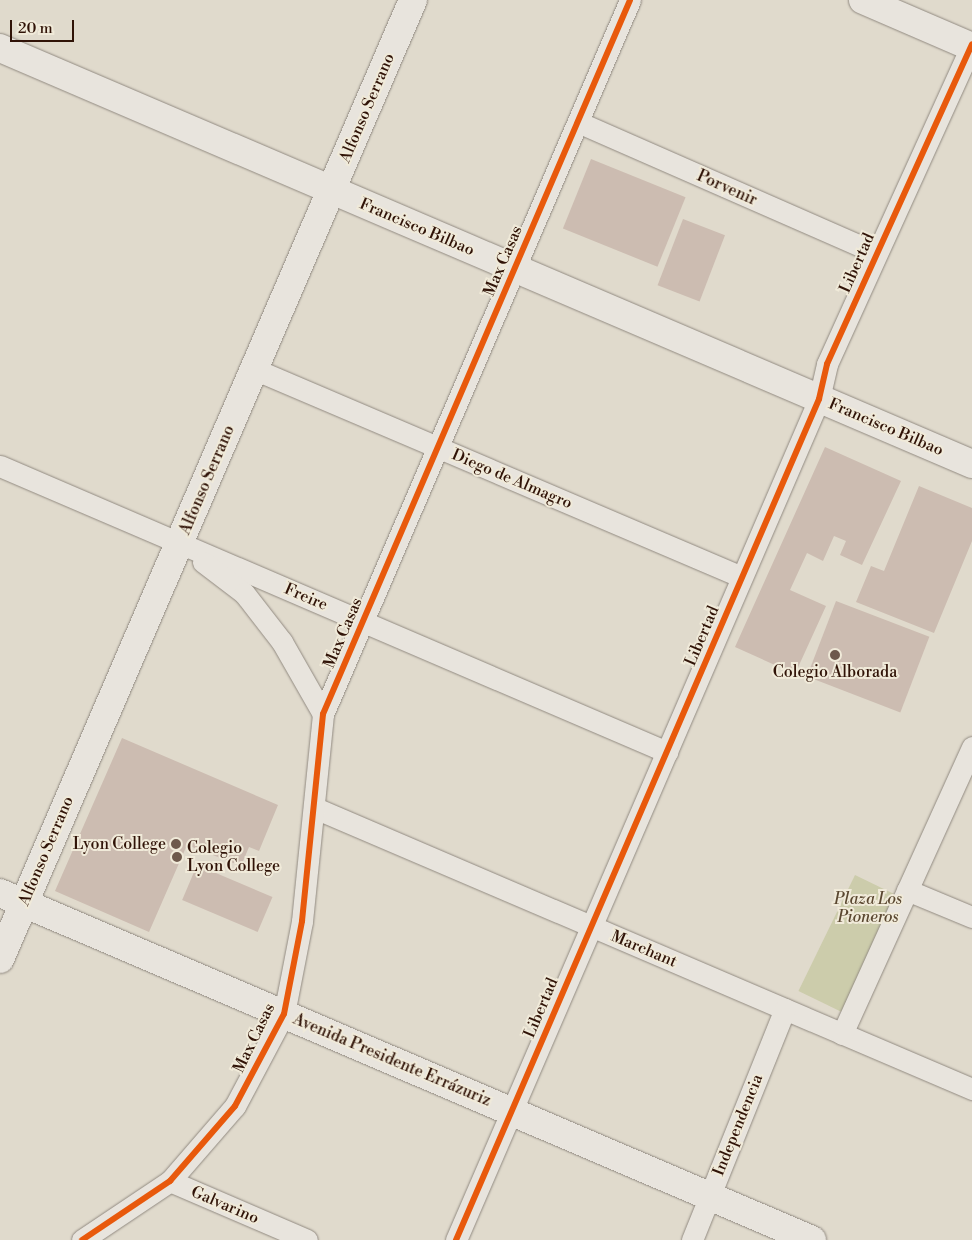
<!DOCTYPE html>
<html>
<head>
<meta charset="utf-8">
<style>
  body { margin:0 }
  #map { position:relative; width:972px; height:1240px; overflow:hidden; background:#e0dacc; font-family:"Libre Bodoni",serif }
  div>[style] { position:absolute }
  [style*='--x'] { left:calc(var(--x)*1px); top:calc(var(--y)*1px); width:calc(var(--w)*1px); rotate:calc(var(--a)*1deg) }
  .green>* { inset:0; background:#ccccab; transform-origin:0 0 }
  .building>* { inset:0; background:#ccbcb1; transform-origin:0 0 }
  .roads { filter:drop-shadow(0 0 1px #918a81) drop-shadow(0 0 1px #918a81) }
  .street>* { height:21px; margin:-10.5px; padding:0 10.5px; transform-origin:10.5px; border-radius:10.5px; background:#e8e4dd }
  .secondary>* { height:28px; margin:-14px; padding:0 14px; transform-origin:14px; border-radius:14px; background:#e8e4dd }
  .cycleway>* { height:6px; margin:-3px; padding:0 3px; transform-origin:3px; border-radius:3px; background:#e8590c }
  .dots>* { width:14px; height:14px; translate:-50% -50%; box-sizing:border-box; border:2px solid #f0ead9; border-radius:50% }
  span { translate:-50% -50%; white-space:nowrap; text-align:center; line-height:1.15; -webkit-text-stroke:4px #f0ead9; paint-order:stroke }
  .street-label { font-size:16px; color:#301307 }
  .poi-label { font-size:16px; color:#301307 }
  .right { translate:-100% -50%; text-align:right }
  .left { translate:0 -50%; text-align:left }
  .park-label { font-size:16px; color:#5a4730; font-style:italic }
  .scale { position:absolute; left:10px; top:20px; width:64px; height:22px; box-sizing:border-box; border:2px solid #301307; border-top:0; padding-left:6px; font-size:15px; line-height:18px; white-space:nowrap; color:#301307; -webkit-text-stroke:4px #f0ead9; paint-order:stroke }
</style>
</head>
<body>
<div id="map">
  <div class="green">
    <i style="left:855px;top:875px;width:51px;height:129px;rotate:26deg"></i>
  </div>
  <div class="building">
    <i style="left:591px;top:159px;width:102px;height:75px;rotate:22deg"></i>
    <i style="left:683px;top:219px;width:45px;height:71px;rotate:21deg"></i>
    <i style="clip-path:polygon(825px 447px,901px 481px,862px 565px,840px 555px,846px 541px,834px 536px,823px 561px,807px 553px,790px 590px,826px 606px,795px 674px,735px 647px)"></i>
    <i style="clip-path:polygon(919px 486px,972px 508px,972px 541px,934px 633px,856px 602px,871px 566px,884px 571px)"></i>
    <i style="left:836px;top:601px;width:100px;height:81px;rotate:21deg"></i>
    <i style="clip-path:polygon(122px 738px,278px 805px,259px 851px,249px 847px,241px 866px,187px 845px,149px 932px,55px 891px)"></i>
    <i style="left:197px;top:865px;width:82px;height:38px;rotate:23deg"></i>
  </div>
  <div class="roads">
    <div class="street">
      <i style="--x:578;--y:122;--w:326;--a:23.7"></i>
      <i style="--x:254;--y:369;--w:530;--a:23.09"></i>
      <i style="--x:0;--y:466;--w:726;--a:23.21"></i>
      <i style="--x:203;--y:562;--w:51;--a:37.1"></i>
      <i style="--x:244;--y:593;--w:62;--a:52.2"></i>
      <i style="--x:282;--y:642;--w:83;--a:60.3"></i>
      <i style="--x:315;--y:808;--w:715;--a:23.16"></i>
      <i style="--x:907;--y:890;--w:70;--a:22.6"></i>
      <i style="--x:842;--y:1034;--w:315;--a:-65.6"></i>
      <i style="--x:170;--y:1181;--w:149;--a:23.3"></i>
      <i style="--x:82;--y:1240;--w:106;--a:-33.8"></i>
      <i style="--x:170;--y:1181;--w:99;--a:-49.1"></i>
      <i style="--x:235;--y:1106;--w:104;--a:-62"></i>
      <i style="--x:284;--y:1014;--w:95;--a:-79"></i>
      <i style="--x:302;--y:921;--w:208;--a:-84.2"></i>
      <i style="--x:323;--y:714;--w:777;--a:-66.73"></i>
      <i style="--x:456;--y:1240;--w:916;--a:-66.65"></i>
      <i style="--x:819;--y:399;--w:36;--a:-77"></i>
      <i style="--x:827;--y:364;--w:351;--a:-65.6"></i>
      <i style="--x:692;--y:1240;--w:249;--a:-68.1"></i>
    </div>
    <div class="secondary">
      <i style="--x:863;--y:0;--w:119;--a:23.3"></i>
      <i style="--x:0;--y:48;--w:1057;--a:23.17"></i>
      <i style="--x:0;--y:893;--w:883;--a:23.14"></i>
      <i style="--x:0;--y:959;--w:1044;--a:-66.7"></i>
    </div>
  </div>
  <div class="cycleway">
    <i style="--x:82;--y:1240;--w:106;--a:-33.8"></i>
    <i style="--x:170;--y:1181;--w:99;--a:-49.1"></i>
    <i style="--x:235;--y:1106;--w:104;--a:-62"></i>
    <i style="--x:284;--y:1014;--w:95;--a:-79"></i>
    <i style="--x:302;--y:921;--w:208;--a:-84.2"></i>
    <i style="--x:323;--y:714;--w:777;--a:-66.73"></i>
    <i style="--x:456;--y:1240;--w:916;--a:-66.65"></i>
    <i style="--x:819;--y:399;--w:36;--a:-77"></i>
    <i style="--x:827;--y:364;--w:351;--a:-65.6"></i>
  </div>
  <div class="dots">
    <i style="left:835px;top:655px;background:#6e594c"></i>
    <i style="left:176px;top:844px;background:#6e594c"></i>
    <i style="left:177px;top:857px;background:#6e594c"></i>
  </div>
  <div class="street-label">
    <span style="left:367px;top:108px;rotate:-67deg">Alfonso Serrano</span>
    <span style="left:727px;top:188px;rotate:24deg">Porvenir</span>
    <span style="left:417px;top:227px;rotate:23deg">Francisco Bilbao</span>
    <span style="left:503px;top:261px;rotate:-67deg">Max Casas</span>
    <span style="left:857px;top:263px;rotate:-66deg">Libertad</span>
    <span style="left:886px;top:427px;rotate:23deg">Francisco Bilbao</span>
    <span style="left:512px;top:479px;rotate:23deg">Diego de Almagro</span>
    <span style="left:207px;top:480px;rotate:-67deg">Alfonso Serrano</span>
    <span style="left:306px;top:597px;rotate:23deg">Freire</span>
    <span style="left:343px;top:633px;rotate:-67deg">Max Casas</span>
    <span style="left:702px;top:636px;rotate:-67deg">Libertad</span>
    <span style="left:46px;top:851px;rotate:-67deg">Alfonso Serrano</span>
    <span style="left:644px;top:949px;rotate:23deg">Marchant</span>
    <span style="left:541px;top:1008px;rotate:-67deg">Libertad</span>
    <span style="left:254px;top:1038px;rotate:-64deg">Max Casas</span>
    <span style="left:392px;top:1060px;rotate:23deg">Avenida Presidente Errázuriz</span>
    <span style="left:738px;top:1125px;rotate:-68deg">Independencia</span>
    <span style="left:225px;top:1205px;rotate:23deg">Galvarino</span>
  </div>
  <div class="poi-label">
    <span style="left:835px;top:672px">Colegio Alborada</span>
    <span class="right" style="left:166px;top:844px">Lyon College</span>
    <span class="left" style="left:187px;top:857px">Colegio<br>Lyon College</span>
  </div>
  <div class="park-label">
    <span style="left:868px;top:908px">Plaza Los<br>Pioneros</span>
  </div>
  <div class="scale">20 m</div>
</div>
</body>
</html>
